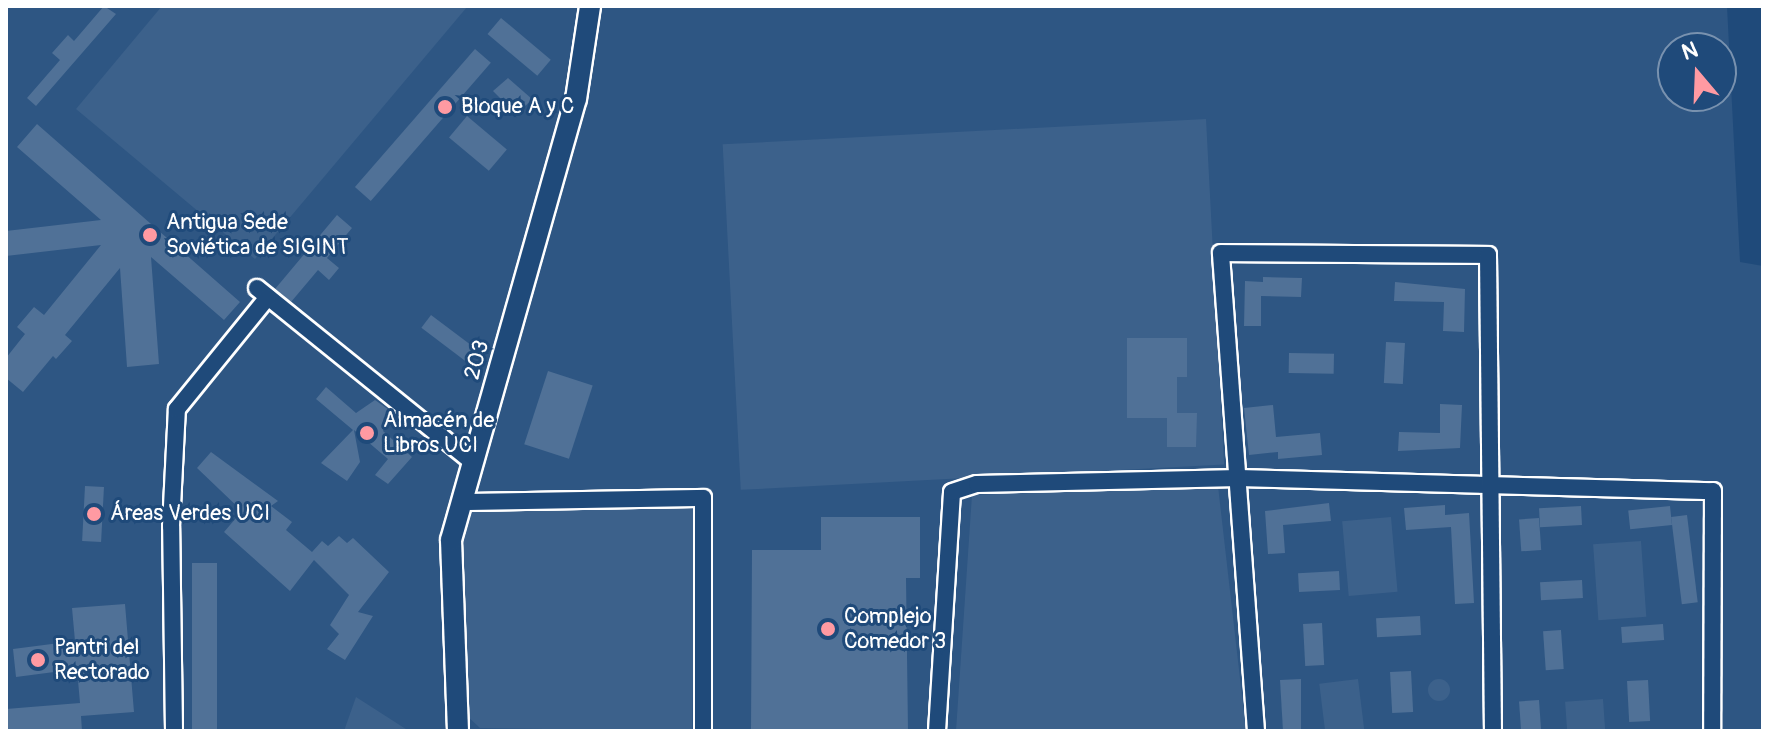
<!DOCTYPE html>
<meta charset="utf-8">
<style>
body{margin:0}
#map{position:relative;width:1769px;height:737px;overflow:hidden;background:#1f4a7a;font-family:Pangolin,sans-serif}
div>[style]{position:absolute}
.built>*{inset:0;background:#2e5683}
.green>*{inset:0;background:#3c618b;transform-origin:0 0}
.round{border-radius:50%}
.building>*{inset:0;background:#507197;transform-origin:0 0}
.roads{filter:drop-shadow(2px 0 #fff) drop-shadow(-2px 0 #fff) drop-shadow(0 2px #fff) drop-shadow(0 -2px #fff)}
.minor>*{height:16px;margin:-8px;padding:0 8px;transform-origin:8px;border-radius:8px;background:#1f4a7a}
.tertiary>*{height:20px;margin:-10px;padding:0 10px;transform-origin:10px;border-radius:10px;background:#1f4a7a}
.dots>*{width:22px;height:22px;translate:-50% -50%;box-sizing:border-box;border:4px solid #1f4a7a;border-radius:50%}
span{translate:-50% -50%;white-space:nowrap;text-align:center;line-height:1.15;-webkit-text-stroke:6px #1f4a7a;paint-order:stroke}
.poi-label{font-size:22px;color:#fff}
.left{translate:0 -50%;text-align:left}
.street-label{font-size:22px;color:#fff}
.frame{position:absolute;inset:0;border:8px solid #fff;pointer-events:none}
.north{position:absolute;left:1657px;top:32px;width:80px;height:80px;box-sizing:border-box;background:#1f4a7a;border:2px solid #7992af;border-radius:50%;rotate:341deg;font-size:22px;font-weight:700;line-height:32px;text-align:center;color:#fff}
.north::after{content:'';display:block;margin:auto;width:28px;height:36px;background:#ff9aa2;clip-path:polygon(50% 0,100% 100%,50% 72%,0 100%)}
</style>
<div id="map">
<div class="built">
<i style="clip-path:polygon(evenodd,6px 6px,1727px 6px,1740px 262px,1763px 266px,1763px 731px,6px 731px,6px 6px,1673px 48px,1721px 48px,1721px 96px,1673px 96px,1673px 48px)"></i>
</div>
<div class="green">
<i style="clip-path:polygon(162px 6px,466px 6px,467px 7px,255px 259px,76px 109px)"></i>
<i style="left:1206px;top:119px;width:346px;height:484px;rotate:87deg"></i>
<i style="clip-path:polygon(1218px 486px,1246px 731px,956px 731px,972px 495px)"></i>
<i style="clip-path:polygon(696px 506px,692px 731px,480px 728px,466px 715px,459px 548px,470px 508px)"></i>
<i style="left:1391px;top:517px;width:75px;height:49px;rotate:85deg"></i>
<i style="left:1641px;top:541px;width:76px;height:48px;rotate:86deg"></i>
<i class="round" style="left:1428px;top:679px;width:22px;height:22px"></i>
<i style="left:1358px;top:679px;width:52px;height:39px;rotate:83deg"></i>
<i style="clip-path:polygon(356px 697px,409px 731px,410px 731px,344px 731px)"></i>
<i style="left:1603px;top:699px;width:32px;height:38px;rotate:86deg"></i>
</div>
<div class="building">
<i style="clip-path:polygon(104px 6px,116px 14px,36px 106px,27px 98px,60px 60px,52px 53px,68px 35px,74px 41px)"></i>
<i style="left:501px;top:18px;width:65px;height:21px;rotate:40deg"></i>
<i style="left:475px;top:49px;width:21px;height:183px;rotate:41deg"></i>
<i style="clip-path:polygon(508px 78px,532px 99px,517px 115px,493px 91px)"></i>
<i style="left:467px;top:116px;width:52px;height:28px;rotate:40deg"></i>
<i style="clip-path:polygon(37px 124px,240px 302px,224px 320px,151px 257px,159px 364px,127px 367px,120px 268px,65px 335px,72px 341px,56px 359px,53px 356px,23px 392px,6px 378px,6px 358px,25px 334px,17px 327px,34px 307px,44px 315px,101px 245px,6px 256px,6px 231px,101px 220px,17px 147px)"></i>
<i style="clip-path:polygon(337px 215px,352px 228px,327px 258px,339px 268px,329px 280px,318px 270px,291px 302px,275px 289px)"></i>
<i style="clip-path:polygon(1263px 277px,1302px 278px,1301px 297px,1261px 296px,1261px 326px,1244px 326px,1245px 281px,1263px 282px)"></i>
<i style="clip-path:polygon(1395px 282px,1465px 289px,1464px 332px,1443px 331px,1444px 302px,1394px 301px)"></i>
<i style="left:431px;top:315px;width:55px;height:16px;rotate:37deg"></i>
<i style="clip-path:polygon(1127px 338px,1187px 338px,1187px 377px,1177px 377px,1177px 413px,1197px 413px,1196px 447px,1167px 447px,1167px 418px,1127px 418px)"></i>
<i style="left:1386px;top:342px;width:19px;height:41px;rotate:3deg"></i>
<i style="left:1289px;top:353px;width:45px;height:20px;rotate:1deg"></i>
<i style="left:548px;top:371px;width:47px;height:77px;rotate:18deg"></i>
<i style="clip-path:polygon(326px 387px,356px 413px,375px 400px,392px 412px,383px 431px,412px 457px,388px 484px,375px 475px,388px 459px,354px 430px,360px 462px,347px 481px,321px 463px,353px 430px,316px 399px)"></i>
<i style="clip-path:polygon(1440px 404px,1462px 405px,1460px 448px,1398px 451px,1399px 432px,1440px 433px)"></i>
<i style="clip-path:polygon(1273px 405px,1276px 437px,1320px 433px,1322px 455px,1278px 459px,1278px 452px,1249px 455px,1244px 408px)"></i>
<i style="clip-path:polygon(211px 452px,278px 501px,271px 506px,292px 522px,286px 530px,312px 552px,322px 541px,328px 546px,339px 536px,347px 543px,353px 538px,389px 572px,358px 612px,373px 616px,345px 660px,327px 649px,339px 634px,330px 625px,349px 595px,314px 560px,290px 591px,224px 532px,242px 511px,197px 468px)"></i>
<i style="left:85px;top:486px;width:19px;height:55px;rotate:3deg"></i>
<i style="clip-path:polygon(1329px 503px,1331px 521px,1283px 525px,1285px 553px,1268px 554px,1265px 511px)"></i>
<i style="clip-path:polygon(1445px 505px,1445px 515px,1469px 513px,1474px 603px,1455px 604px,1451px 527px,1406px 530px,1404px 508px)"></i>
<i style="left:1581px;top:506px;width:19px;height:42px;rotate:87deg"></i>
<i style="left:1670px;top:506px;width:19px;height:42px;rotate:84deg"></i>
<i style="left:1687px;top:515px;width:88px;height:16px;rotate:83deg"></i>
<i style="clip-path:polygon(821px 517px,920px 517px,920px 578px,906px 578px,908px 731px,751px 731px,752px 550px,821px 550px)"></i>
<i style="left:1539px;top:518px;width:32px;height:20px;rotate:86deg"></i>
<i style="left:192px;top:563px;width:25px;height:168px"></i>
<i style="left:1339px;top:571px;width:19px;height:41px;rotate:87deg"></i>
<i style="left:1582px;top:580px;width:18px;height:42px;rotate:87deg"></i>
<i style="clip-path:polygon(125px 604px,134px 712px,81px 716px,82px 731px,6px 731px,6px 709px,80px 703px,77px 669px,16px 677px,13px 649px,75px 641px,72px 608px)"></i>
<i style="left:1420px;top:616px;width:19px;height:44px;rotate:87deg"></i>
<i style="left:1322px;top:623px;width:42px;height:19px;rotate:87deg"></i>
<i style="left:1663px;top:624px;width:16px;height:42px;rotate:86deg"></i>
<i style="left:1561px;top:630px;width:39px;height:18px;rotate:86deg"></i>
<i style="left:1411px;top:671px;width:41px;height:21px;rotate:87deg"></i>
<i style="clip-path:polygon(1301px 679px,1301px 731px,1283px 731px,1280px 680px)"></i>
<i style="left:1648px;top:680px;width:41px;height:21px;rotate:87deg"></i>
<i style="left:1539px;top:700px;width:31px;height:20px;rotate:86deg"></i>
</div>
<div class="roads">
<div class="minor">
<i style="left:257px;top:288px;width:277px;rotate:38.9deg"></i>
<i style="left:462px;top:502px;width:241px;rotate:-1deg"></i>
<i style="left:703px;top:498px;width:233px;rotate:90deg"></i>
<i style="left:174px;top:731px;width:205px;rotate:-90.8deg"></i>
<i style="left:171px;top:526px;width:117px;rotate:-87.1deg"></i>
<i style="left:177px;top:409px;width:144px;rotate:-50.9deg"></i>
<i style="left:937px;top:731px;width:239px;rotate:-86.4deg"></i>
<i style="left:952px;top:492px;width:26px;rotate:-18deg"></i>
<i style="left:977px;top:484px;width:262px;rotate:-1.3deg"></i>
<i style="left:1239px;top:478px;width:474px;rotate:1.6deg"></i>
<i style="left:1713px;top:491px;width:240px;rotate:90.2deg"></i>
<i style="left:1256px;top:731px;width:479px;rotate:-94.2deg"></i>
<i style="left:1221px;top:253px;width:267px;rotate:0.4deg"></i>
<i style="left:1488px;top:255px;width:476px;rotate:89.4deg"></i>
</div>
<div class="tertiary">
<i style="left:458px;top:731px;width:191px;rotate:-92.1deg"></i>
<i style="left:451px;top:540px;width:458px;rotate:-74.2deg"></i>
<i style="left:576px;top:99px;width:94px;rotate:-81.4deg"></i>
</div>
</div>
<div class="dots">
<i style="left:445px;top:107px;background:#ff9aa2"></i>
<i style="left:150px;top:235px;background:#ff9aa2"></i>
<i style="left:367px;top:433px;background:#ff9aa2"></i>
<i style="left:94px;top:514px;background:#ff9aa2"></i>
<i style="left:828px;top:629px;background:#ff9aa2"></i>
<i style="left:38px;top:660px;background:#ff9aa2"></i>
</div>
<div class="poi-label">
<span class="left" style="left:461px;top:107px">Bloque A y C</span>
<span class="left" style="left:166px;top:235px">Antigua Sede<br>Soviética de SIGINT</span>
<span class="left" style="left:383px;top:433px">Almacén de<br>Libros UCI</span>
<span class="left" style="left:110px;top:514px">Áreas Verdes UCI</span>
<span class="left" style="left:844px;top:629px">Complejo<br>Comedor 3</span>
<span class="left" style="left:54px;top:660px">Pantri del<br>Rectorado</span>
</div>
<div class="street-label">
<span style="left:477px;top:360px;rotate:-74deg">203</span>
</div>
<div class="frame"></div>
<div class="north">N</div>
</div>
